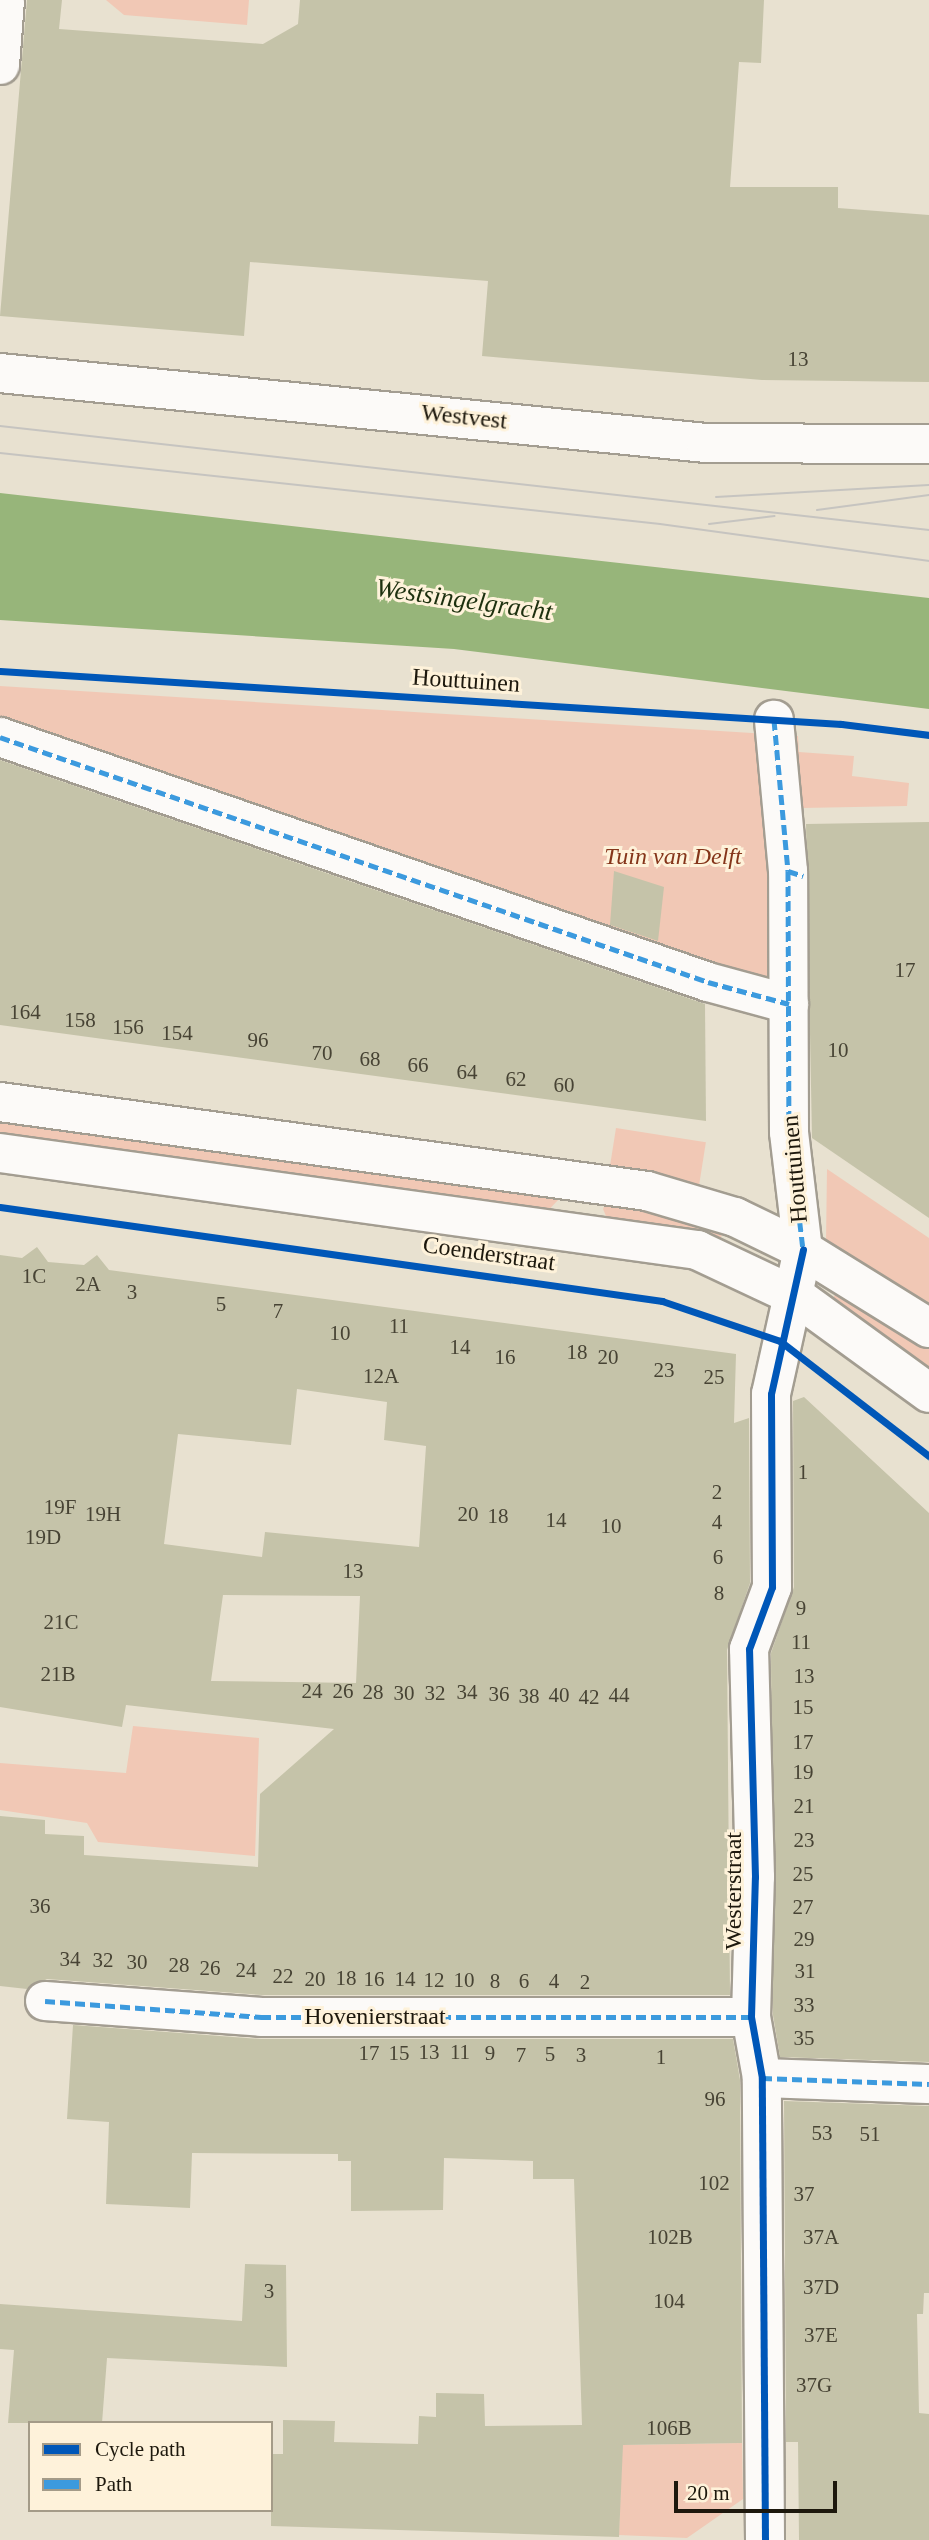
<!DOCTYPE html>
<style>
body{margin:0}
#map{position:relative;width:929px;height:2540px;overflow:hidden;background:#e8e1d0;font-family:"Times New Roman",serif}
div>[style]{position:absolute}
.green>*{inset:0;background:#f1c8b5;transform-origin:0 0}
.water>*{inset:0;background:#97b57a}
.building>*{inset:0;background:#c5c3a9}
.roads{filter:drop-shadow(2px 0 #a39d91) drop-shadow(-2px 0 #a39d91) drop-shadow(0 2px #a39d91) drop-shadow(0 -2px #a39d91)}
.street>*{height:38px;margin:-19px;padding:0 19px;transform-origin:19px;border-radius:19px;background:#fcfaf8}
.secondary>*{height:38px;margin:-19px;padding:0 19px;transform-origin:19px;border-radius:19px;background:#fcfaf8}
.tram>*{height:2px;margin:-1px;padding:0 1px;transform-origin:1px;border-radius:1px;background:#c6c4c0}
.quiet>*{height:5px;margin-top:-2.5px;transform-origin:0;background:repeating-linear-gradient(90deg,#3c9ade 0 10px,transparent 0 15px)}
.cycleway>*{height:7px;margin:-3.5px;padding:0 3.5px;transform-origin:3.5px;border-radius:3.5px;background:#0057b8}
span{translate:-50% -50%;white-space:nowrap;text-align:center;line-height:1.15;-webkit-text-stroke:6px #fef2da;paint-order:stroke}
.number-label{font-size:21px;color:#474334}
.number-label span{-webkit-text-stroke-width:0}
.street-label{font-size:24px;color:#1d180d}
.park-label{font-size:24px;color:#85351a;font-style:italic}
.water-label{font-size:26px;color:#1d300f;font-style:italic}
.legend{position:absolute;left:28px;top:2421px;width:245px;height:91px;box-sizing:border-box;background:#fef2da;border:2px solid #a49b88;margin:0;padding:9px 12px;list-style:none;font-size:21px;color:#1d180d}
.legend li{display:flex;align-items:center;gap:14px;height:35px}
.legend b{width:35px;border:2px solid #a49b88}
.scale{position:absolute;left:674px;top:2481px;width:163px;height:32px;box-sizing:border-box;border:4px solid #1d180d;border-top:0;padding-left:9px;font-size:21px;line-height:24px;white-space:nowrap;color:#1d180d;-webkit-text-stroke:5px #fef2da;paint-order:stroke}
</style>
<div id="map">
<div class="green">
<i style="clip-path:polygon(106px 0,249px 0,247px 25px,124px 15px)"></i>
<i style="clip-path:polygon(0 686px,798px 736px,799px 752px,854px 756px,852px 776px,909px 783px,907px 806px,802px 808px,803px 1024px,698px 1000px,0 756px)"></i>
<i style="clip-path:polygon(0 1116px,559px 1195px,559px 1199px,541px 1218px,0 1143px)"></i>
<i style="left:616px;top:1128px;width:91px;height:45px;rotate:9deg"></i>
<i style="clip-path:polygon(827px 1169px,929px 1238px,929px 1311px,826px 1241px)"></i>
<i style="clip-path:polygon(607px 1200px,722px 1230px,720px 1249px,609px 1223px,603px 1209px)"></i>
<i style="clip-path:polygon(838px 1289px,929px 1344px,929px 1377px,831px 1302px)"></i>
<i style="clip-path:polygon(133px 1726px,259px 1738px,255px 1856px,98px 1842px,87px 1823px,0 1810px,0 1763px,126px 1773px)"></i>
<i style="clip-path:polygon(742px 2443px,743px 2499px,687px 2538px,619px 2535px,622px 2445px)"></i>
</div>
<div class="water">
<i style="clip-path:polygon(0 493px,929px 598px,929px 709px,454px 649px,0 620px)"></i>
</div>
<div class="building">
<i style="clip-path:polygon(27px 0,62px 0,59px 29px,263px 44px,298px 24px,300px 0,764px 0,761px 63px,739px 62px,730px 187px,838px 187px,838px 208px,929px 215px,929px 382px,762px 380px,482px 356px,488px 281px,250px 262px,244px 336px,0 316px)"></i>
<i style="clip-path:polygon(0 760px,705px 1004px,706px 1121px,0 1025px)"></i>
<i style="clip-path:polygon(929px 822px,929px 1218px,812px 1138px,806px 824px)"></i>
<i style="clip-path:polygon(614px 871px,664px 887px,658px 941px,610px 925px)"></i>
<i style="clip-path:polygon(evenodd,37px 1247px,48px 1262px,84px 1265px,97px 1255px,109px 1270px,736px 1354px,734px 1423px,749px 1418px,750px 1583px,727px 1650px,730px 1995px,262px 1995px,47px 1979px,27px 1989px,0 1986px,0 1816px,45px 1820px,45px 1834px,84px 1836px,84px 1855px,258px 1867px,260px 1794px,334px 1729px,126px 1705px,122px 1727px,0 1707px,0 1255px,22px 1258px,37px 1247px,297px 1389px,387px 1402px,384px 1440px,426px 1446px,419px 1547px,265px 1532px,262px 1557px,164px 1544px,178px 1434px,291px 1445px,297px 1389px,37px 1247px,223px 1595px,360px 1596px,356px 1683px,211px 1681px,223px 1595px)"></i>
<i style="clip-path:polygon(804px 1397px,929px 1513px,929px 2062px,780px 2057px,773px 2015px,771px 1653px,794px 1587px,793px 1401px)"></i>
<i style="clip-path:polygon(73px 2025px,261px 2039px,733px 2039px,740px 2080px,742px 2443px,623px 2445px,619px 2537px,271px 2526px,271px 2454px,283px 2454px,283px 2420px,335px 2421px,334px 2442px,418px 2444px,419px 2416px,436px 2417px,436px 2393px,484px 2394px,485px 2426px,582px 2425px,574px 2179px,533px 2179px,533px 2161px,444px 2158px,443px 2210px,351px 2211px,351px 2161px,338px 2161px,338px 2154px,192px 2153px,190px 2208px,106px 2204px,109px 2122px,67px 2119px)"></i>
<i style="clip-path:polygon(784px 2101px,929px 2106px,929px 2293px,924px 2293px,923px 2314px,917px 2314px,919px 2413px,929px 2414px,929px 2540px,799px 2540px,798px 2442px,786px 2442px)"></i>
<i style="clip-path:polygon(245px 2264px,286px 2265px,287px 2367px,107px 2358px,102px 2423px,8px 2423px,14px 2350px,0 2349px,0 2304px,242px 2321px)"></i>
</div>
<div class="roads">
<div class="street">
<i style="left:0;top:65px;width:65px;rotate:-85.6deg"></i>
<i style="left:0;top:373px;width:709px;rotate:5.66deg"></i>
<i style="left:706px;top:443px;width:223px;rotate:0.3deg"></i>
<i style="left:0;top:737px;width:749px;rotate:19.09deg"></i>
<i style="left:708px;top:982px;width:84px;rotate:15.2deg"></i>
<i style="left:45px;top:2001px;width:217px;rotate:4.2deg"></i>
<i style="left:261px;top:2017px;width:490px"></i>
<i style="left:762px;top:2078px;width:167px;rotate:2.1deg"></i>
<i style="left:765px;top:2540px;width:462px;rotate:-90.4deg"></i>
<i style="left:762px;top:2078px;width:62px;rotate:-100.2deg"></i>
<i style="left:751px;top:2017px;width:140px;rotate:-88.4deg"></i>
<i style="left:755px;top:1877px;width:228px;rotate:-91.5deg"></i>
<i style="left:749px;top:1649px;width:66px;rotate:-69.6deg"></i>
<i style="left:772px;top:1587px;width:193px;rotate:-90.3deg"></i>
<i style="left:771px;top:1394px;width:148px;rotate:-77.5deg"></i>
<i style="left:803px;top:1250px;width:119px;rotate:-96.8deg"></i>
<i style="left:789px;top:1132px;width:261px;rotate:-90.2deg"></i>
<i style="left:788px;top:871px;width:152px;rotate:-95.3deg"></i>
</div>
<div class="secondary">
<i style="left:0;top:1102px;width:653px;rotate:7.83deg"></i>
<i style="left:647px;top:1191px;width:92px;rotate:16.5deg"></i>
<i style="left:735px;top:1217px;width:76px;rotate:25.9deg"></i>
<i style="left:803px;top:1250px;width:148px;rotate:31.8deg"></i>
<i style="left:0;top:1153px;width:704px;rotate:7.92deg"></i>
<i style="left:697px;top:1250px;width:110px;rotate:25.2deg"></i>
<i style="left:797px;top:1297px;width:163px;rotate:36deg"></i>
</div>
</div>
<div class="tram">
<i style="left:0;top:426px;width:935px;rotate:6.39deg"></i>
<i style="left:0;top:453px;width:664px;rotate:6.14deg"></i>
<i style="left:660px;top:524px;width:272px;rotate:7.8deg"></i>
<i style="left:716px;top:497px;width:213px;rotate:-3.2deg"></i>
<i style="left:817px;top:510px;width:113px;rotate:-7.6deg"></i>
<i style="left:709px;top:524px;width:66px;rotate:-6.9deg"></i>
</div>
<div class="quiet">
<i style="left:774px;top:720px;width:152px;rotate:84.7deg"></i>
<i style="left:788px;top:871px;width:261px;rotate:89.8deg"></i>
<i style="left:789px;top:1132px;width:119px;rotate:83.2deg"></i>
<i style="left:0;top:737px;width:749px;rotate:19.09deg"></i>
<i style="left:708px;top:982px;width:84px;rotate:15.2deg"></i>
<i style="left:788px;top:871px;width:16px;rotate:18deg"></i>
<i style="left:45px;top:2001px;width:217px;rotate:4.2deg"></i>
<i style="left:261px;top:2017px;width:490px"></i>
<i style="left:762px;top:2078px;width:167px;rotate:2.1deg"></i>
</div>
<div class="cycleway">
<i style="left:0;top:671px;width:843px;rotate:3.61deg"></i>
<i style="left:841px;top:724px;width:89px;rotate:7.1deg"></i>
<i style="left:0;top:1207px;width:669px;rotate:8.08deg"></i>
<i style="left:662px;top:1301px;width:125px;rotate:18.7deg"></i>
<i style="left:780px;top:1341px;width:188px;rotate:37.7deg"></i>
<i style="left:765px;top:2540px;width:462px;rotate:-90.4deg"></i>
<i style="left:762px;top:2078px;width:62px;rotate:-100.2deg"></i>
<i style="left:751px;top:2017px;width:140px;rotate:-88.4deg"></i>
<i style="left:755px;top:1877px;width:228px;rotate:-91.5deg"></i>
<i style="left:749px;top:1649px;width:66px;rotate:-69.6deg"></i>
<i style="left:772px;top:1587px;width:193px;rotate:-90.3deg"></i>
<i style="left:771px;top:1394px;width:148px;rotate:-77.5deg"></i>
</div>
<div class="number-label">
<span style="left:798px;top:359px">13</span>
<span style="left:905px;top:970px">17</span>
<span style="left:25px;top:1012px">164</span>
<span style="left:80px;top:1020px">158</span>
<span style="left:128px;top:1027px">156</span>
<span style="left:177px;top:1033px">154</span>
<span style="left:258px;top:1040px">96</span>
<span style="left:838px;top:1050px">10</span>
<span style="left:322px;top:1053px">70</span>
<span style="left:370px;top:1059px">68</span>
<span style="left:418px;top:1065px">66</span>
<span style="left:467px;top:1072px">64</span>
<span style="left:516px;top:1079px">62</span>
<span style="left:564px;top:1085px">60</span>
<span style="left:34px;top:1276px">1C</span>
<span style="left:88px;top:1284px">2A</span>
<span style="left:132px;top:1292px">3</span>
<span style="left:221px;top:1304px">5</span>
<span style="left:278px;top:1311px">7</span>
<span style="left:399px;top:1326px">11</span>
<span style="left:340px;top:1333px">10</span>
<span style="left:460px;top:1347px">14</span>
<span style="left:577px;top:1352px">18</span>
<span style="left:505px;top:1357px">16</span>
<span style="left:608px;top:1357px">20</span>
<span style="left:664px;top:1370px">23</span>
<span style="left:381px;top:1376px">12A</span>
<span style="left:714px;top:1377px">25</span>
<span style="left:803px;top:1472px">1</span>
<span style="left:717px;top:1492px">2</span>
<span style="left:60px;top:1507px">19F</span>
<span style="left:103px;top:1514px">19H</span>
<span style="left:468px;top:1514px">20</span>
<span style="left:498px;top:1516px">18</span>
<span style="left:556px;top:1520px">14</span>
<span style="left:717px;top:1522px">4</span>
<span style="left:611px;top:1526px">10</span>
<span style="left:43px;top:1537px">19D</span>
<span style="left:718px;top:1557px">6</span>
<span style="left:353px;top:1571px">13</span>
<span style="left:719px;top:1593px">8</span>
<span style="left:801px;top:1608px">9</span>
<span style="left:61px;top:1622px">21C</span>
<span style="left:801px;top:1642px">11</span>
<span style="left:58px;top:1674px">21B</span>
<span style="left:804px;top:1676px">13</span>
<span style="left:312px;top:1691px">24</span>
<span style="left:343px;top:1691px">26</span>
<span style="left:373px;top:1692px">28</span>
<span style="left:467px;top:1692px">34</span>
<span style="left:404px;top:1693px">30</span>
<span style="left:435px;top:1693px">32</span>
<span style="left:499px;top:1694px">36</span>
<span style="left:559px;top:1695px">40</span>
<span style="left:619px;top:1695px">44</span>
<span style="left:529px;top:1696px">38</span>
<span style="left:589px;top:1697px">42</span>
<span style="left:803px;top:1707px">15</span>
<span style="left:803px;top:1742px">17</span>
<span style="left:803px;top:1772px">19</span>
<span style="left:804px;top:1806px">21</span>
<span style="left:804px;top:1840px">23</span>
<span style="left:803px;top:1874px">25</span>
<span style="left:40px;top:1906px">36</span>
<span style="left:803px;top:1907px">27</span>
<span style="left:804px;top:1939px">29</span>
<span style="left:70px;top:1959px">34</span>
<span style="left:103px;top:1960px">32</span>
<span style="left:137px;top:1962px">30</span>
<span style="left:179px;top:1965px">28</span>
<span style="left:210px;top:1968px">26</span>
<span style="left:246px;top:1970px">24</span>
<span style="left:805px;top:1971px">31</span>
<span style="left:283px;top:1976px">22</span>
<span style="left:346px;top:1978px">18</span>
<span style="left:315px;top:1979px">20</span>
<span style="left:374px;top:1979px">16</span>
<span style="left:405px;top:1979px">14</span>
<span style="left:434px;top:1980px">12</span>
<span style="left:464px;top:1980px">10</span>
<span style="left:495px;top:1981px">8</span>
<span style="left:524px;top:1981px">6</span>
<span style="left:554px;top:1981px">4</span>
<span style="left:585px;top:1982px">2</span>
<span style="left:804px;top:2005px">33</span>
<span style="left:804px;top:2038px">35</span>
<span style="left:429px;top:2052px">13</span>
<span style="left:460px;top:2052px">11</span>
<span style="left:369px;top:2053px">17</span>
<span style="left:399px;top:2053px">15</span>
<span style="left:490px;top:2053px">9</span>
<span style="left:550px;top:2054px">5</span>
<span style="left:521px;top:2055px">7</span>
<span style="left:581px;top:2055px">3</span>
<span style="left:661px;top:2057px">1</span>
<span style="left:715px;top:2099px">96</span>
<span style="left:822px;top:2133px">53</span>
<span style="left:870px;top:2134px">51</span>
<span style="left:714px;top:2183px">102</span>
<span style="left:804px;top:2194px">37</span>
<span style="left:670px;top:2237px">102B</span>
<span style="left:821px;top:2237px">37A</span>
<span style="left:821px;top:2287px">37D</span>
<span style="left:269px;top:2291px">3</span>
<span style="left:669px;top:2301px">104</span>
<span style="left:821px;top:2335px">37E</span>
<span style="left:814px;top:2385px">37G</span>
<span style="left:669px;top:2428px">106B</span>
</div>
<div class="street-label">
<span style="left:464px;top:417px;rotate:6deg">Westvest</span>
<span style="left:466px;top:681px;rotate:4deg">Houttuinen</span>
<span style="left:795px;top:1169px;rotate:-95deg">Houttuinen</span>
<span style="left:489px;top:1254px;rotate:8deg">Coenderstraat</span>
<span style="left:734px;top:1891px;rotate:-90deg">Westerstraat</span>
<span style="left:375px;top:2017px">Hovenierstraat</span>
</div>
<div class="park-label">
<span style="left:673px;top:857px">Tuin van Delft</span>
</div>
<div class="water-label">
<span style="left:464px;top:600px;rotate:8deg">Westsingelgracht</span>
</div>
<ul class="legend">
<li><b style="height:9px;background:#0057b8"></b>Cycle path</li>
<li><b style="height:9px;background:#3c9ade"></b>Path</li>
</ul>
<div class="scale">20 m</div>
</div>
